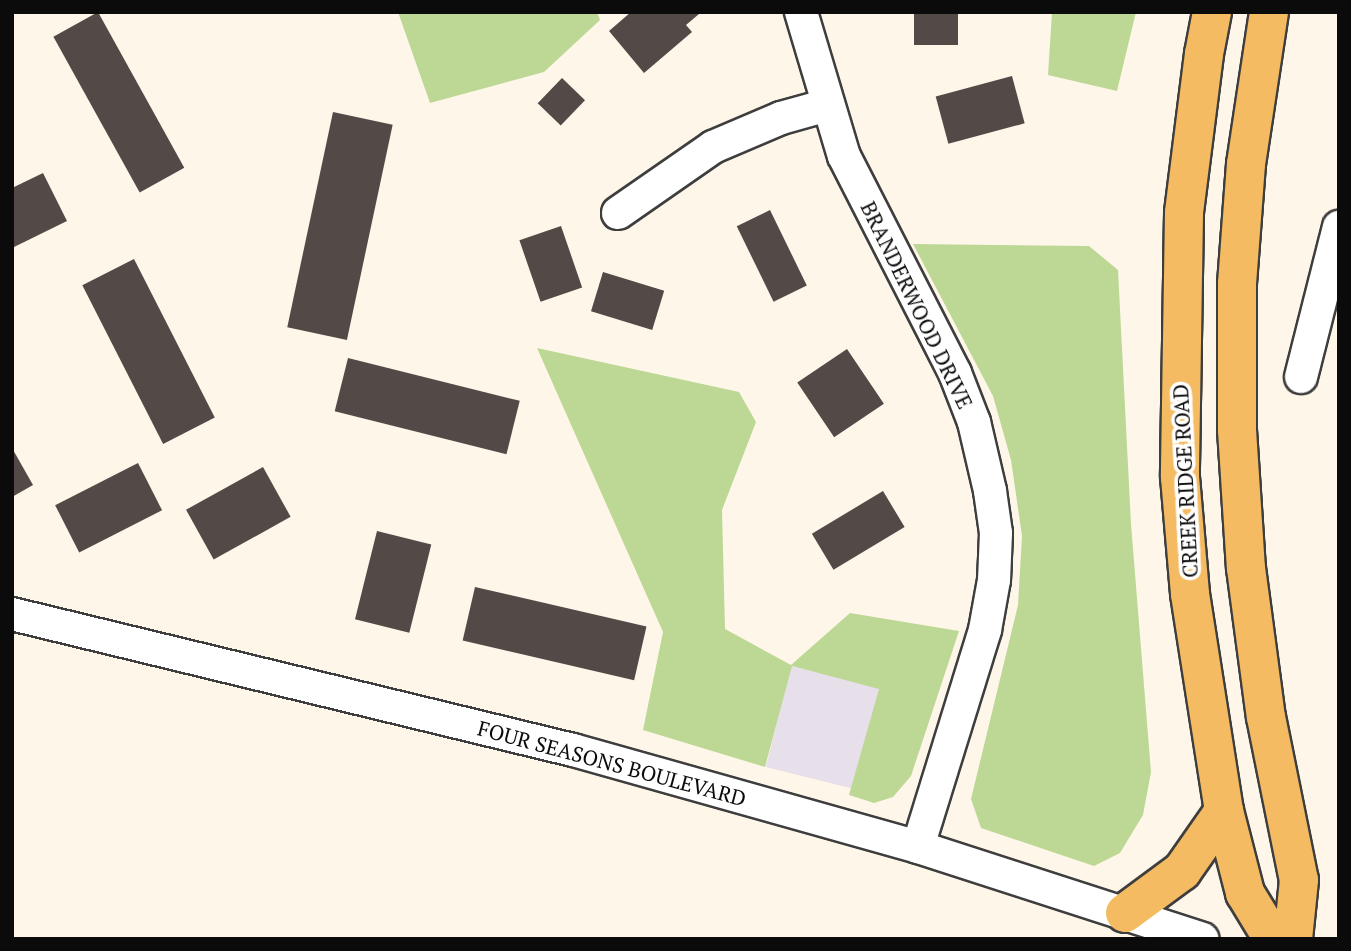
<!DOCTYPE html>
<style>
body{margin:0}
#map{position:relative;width:1351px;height:951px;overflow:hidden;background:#fef7e9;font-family:"PT Serif",serif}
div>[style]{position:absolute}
.industrial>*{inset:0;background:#e7dfea;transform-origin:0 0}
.forest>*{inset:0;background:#bdd795}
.building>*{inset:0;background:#534a48;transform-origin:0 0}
.roads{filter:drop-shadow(2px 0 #3e3e3e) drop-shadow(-2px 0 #3e3e3e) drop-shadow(0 2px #3e3e3e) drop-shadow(0 -2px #3e3e3e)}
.minor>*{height:32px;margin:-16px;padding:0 16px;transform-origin:16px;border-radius:16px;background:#fff}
.major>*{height:38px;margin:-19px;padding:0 19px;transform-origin:19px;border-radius:19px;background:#f4bb63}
span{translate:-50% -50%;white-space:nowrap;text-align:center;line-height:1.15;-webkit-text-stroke:7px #fff;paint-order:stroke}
.street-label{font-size:21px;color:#0b0b0b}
.frame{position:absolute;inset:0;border:14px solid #0b0b0b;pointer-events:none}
</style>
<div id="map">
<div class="industrial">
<i style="left:791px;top:666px;width:92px;height:104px;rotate:14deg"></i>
</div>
<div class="forest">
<i style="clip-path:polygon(398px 12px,597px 12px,600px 20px,544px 72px,430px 103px)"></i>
<i style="clip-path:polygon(1052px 12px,1136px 12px,1117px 91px,1048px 75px)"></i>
<i style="clip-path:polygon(913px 244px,1089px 246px,1118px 270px,1131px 524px,1151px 772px,1143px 815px,1120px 853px,1094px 866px,981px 828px,971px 799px,1018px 605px,1022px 536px,1011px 460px,993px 396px)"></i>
<i style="clip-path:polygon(537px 348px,739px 392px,756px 422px,722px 510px,725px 629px,791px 665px,850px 613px,959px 631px,911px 776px,893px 797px,874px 803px,849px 795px,879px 689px,792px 666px,765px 767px,643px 730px,663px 632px)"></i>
</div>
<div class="building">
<i style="left:98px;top:12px;width:178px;height:51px;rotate:61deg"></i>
<i style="clip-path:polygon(631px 12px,698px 12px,699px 14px,686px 25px,692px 32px,644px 73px,609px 31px)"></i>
<i style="left:914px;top:12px;width:44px;height:33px"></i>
<i style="left:1012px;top:76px;width:49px;height:79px;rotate:75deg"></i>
<i style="left:562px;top:78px;width:32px;height:35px;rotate:44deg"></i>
<i style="left:333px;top:112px;width:61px;height:220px;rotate:12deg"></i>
<i style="clip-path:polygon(43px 173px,67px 221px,12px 248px,12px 188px)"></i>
<i style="left:770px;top:210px;width:84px;height:37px;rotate:64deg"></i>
<i style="left:561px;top:226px;width:65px;height:44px;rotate:71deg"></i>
<i style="left:134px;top:259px;width:178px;height:58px;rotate:63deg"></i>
<i style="left:603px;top:272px;width:64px;height:41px;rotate:17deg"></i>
<i style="left:847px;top:349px;width:66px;height:60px;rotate:56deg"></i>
<i style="left:348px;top:358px;width:177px;height:55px;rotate:14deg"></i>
<i style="clip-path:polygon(12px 448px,33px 485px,12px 497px)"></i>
<i style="left:138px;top:463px;width:53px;height:93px;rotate:63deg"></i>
<i style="left:263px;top:467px;width:57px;height:88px;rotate:61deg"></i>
<i style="left:883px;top:491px;width:42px;height:83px;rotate:59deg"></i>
<i style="left:377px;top:531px;width:56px;height:91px;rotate:14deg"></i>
<i style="left:475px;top:587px;width:176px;height:55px;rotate:13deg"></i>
</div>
<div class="roads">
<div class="minor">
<i style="left:801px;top:12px;width:150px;rotate:73.4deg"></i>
<i style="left:844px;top:156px;width:244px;rotate:62.9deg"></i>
<i style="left:955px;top:373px;width:53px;rotate:68.8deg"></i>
<i style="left:974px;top:422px;width:71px;rotate:76.9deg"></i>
<i style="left:990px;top:491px;width:42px;rotate:81.9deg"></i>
<i style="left:996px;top:533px;width:47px;rotate:92.4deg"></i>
<i style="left:994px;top:580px;width:51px;rotate:100.2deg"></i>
<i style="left:985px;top:630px;width:227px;rotate:107.2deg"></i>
<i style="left:618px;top:213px;width:116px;rotate:-34.8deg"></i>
<i style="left:713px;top:147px;width:74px;rotate:-23.1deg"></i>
<i style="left:781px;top:118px;width:49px;rotate:-15.5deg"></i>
<i style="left:1301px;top:377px;width:155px;rotate:-75.8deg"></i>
<i style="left:12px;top:614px;width:577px;rotate:13.63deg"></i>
<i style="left:573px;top:750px;width:358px;rotate:15.7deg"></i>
<i style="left:918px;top:847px;width:299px;rotate:17.9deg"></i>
</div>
<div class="major">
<i style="left:1212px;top:12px;width:43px;rotate:100.8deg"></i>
<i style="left:1204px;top:54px;width:160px;rotate:97.2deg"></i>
<i style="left:1184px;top:213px;width:264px;rotate:90.9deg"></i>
<i style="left:1180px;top:477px;width:117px;rotate:85.1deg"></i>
<i style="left:1190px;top:594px;width:220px;rotate:81.1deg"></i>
<i style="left:1224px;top:811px;width:85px;rotate:75.6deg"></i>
<i style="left:1245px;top:893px;width:54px;rotate:58.7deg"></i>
<i style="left:1269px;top:12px;width:154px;rotate:98.6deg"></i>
<i style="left:1246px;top:164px;width:120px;rotate:94.3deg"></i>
<i style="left:1237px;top:284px;width:146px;rotate:90deg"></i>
<i style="left:1237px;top:430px;width:138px;rotate:86.3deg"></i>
<i style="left:1246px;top:568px;width:150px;rotate:82.4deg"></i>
<i style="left:1266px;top:717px;width:166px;rotate:78.6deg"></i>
<i style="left:1299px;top:880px;width:59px;rotate:95.8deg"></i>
<i style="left:1125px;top:913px;width:71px;rotate:-36.4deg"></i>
<i style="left:1182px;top:871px;width:73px;rotate:-55deg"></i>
</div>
</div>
<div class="street-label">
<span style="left:917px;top:305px;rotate:64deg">BRANDERWOOD DRIVE</span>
<span style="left:1185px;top:481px;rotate:-93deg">CREEK RIDGE ROAD</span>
<span style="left:612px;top:763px;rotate:15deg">FOUR SEASONS BOULEVARD</span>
</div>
<div class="frame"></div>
</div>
